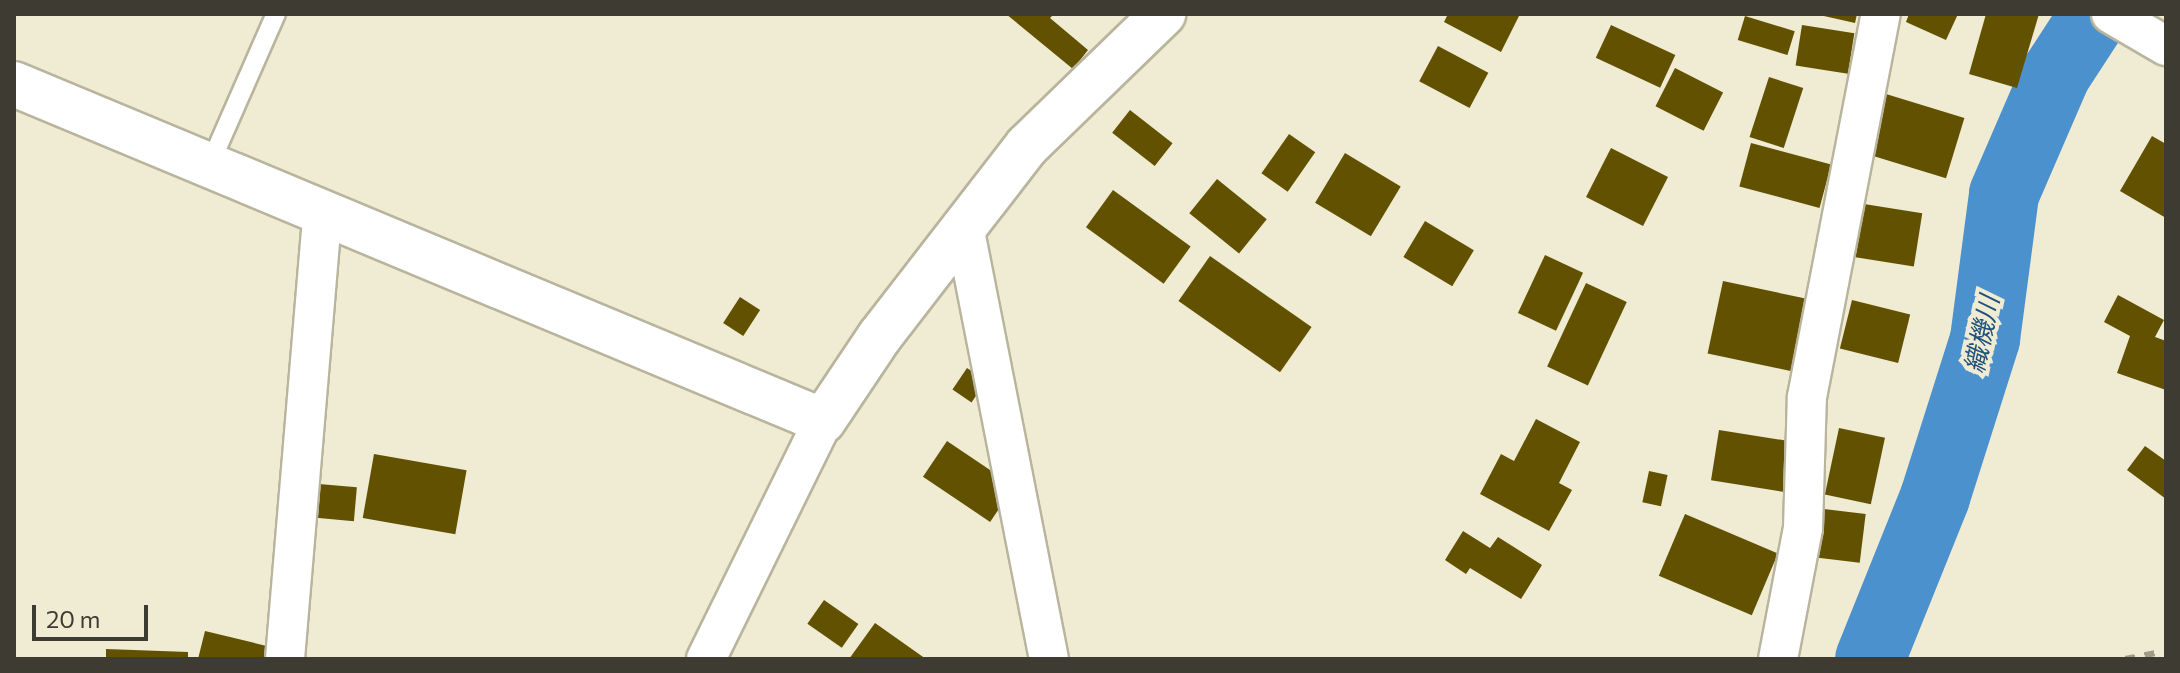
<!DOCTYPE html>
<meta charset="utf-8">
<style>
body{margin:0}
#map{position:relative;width:2180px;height:673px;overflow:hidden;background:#f0ebd3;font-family:Commissioner,"Noto Sans JP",sans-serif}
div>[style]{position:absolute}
.river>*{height:70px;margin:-35px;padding:0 35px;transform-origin:35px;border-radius:35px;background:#4b91cd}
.building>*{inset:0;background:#625200;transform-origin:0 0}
.roads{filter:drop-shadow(2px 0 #b9b49d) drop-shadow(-2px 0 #b9b49d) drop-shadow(0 2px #b9b49d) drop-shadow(0 -2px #b9b49d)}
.lane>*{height:18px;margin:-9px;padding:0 9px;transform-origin:9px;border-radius:9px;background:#fff}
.street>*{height:38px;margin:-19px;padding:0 19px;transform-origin:19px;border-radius:19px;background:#fff}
.secondary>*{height:44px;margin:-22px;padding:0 22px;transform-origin:22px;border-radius:22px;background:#fff}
.rail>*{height:6px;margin-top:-3px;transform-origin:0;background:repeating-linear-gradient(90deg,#9e9b89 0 10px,transparent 0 20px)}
span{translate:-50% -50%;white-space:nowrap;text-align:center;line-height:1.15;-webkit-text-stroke:8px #f0ebd3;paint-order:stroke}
.water-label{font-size:26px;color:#1f527b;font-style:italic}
.frame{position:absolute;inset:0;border:16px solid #3e3c32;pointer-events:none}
.scale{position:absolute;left:32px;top:605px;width:116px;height:36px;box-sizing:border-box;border:4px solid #3e3c32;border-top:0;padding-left:10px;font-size:24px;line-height:28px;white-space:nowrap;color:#3e3c32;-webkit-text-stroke:6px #f0ebd3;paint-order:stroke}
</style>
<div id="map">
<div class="river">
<i style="left:1870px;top:659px;width:175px;rotate:-68.1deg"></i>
<i style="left:1935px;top:497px;width:166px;rotate:-72.4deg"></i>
<i style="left:1985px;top:339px;width:146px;rotate:-82.5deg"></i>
<i style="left:2004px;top:194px;width:131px;rotate:-66.6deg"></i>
<i style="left:2056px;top:74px;width:72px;rotate:-57deg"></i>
</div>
<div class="building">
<i style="clip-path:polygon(1006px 14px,1054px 14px,1050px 18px,1088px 50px,1073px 69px)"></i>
<i style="clip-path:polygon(1448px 14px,1520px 14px,1501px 52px,1444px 22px)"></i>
<i style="clip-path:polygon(1815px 14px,1857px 14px,1855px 23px)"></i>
<i style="clip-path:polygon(1909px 14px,1958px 14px,1946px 40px,1906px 22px)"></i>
<i style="clip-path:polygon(1986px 14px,2039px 14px,2017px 88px,1969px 74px)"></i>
<i style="left:1745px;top:16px;width:52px;height:25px;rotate:17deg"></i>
<i style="left:1611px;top:25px;width:71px;height:36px;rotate:25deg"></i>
<i style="left:1802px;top:25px;width:53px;height:41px;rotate:9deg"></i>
<i style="left:1438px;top:46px;width:57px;height:40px;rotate:28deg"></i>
<i style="left:1675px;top:68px;width:54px;height:43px;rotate:27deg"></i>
<i style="left:1769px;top:77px;width:36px;height:63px;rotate:18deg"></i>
<i style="left:1886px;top:94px;width:82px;height:63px;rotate:17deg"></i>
<i style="left:1130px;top:110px;width:54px;height:29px;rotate:38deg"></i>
<i style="left:1289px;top:134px;width:32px;height:48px;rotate:35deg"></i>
<i style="clip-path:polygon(2152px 136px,2166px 144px,2166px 218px,2120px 191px)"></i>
<i style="left:1751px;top:143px;width:83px;height:45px;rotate:15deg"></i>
<i style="left:1611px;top:148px;width:64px;height:55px;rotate:27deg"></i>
<i style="left:1345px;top:153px;width:65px;height:58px;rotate:31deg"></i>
<i style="left:1217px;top:179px;width:64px;height:44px;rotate:39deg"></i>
<i style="left:1113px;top:190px;width:96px;height:46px;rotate:36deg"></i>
<i style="left:1864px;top:204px;width:59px;height:54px;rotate:9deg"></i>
<i style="left:1425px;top:221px;width:57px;height:42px;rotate:31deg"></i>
<i style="left:1545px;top:255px;width:42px;height:64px;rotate:25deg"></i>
<i style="left:1210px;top:256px;width:124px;height:55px;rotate:35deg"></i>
<i style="left:1723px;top:281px;width:88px;height:74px;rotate:12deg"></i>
<i style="left:1586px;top:283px;width:45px;height:92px;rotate:25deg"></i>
<i style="clip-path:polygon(2118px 295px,2164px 320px,2155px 337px,2166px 341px,2166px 390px,2117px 373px,2130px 336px,2104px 322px)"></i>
<i style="left:740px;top:297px;width:24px;height:31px;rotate:33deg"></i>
<i style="left:1852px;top:300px;width:60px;height:50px;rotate:14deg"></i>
<i style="left:967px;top:368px;width:23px;height:26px;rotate:34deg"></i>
<i style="clip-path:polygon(1536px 419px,1580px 442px,1559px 483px,1572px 490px,1549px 531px,1480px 494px,1501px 454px,1514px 461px)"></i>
<i style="left:1839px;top:428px;width:47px;height:68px;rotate:12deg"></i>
<i style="left:1719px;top:430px;width:79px;height:51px;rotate:9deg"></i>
<i style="left:947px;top:441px;width:81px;height:43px;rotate:34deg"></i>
<i style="clip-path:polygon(2145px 446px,2166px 461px,2166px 499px,2127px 470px)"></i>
<i style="left:374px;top:454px;width:94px;height:65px;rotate:10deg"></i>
<i style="left:1649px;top:471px;width:19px;height:32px;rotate:12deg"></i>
<i style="left:319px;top:484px;width:38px;height:34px;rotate:5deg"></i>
<i style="left:1824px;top:509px;width:42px;height:49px;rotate:7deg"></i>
<i style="left:1685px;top:514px;width:101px;height:67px;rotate:23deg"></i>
<i style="clip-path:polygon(1463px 531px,1490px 548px,1498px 537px,1542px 565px,1521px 599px,1470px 568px,1466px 574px,1445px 560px)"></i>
<i style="left:824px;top:600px;width:42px;height:29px;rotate:35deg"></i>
<i style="clip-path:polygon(875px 623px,926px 659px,849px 659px)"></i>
<i style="clip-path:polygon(205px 631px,271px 647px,268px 659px,198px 659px)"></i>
<i style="clip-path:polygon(106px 649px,188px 652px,188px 659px,106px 659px)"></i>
</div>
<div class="roads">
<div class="lane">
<i style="left:210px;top:164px;width:164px;rotate:-66.3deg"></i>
</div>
<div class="street">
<i style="left:2111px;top:14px;width:64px;rotate:30.2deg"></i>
<i style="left:964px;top:226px;width:441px;rotate:78.9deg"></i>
<i style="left:285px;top:659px;width:445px;rotate:-85.2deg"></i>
<i style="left:706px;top:659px;width:265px;rotate:-63.8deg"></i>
<i style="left:1778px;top:659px;width:133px;rotate:-79.2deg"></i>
<i style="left:1803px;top:528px;width:131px;rotate:-88.3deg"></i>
<i style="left:1807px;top:397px;width:390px;rotate:-79.1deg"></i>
</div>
<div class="secondary">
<i style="left:14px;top:84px;width:876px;rotate:22.61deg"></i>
<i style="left:823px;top:421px;width:102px;rotate:-56.2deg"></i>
<i style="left:880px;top:336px;width:240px;rotate:-52.3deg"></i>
<i style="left:1027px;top:146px;width:190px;rotate:-44.1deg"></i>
</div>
</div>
<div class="rail">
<i style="left:2125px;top:659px;width:42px;rotate:-11deg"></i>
</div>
<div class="water-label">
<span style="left:1981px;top:334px;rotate:-78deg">織機川</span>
</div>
<div class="frame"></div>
<div class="scale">20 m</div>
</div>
